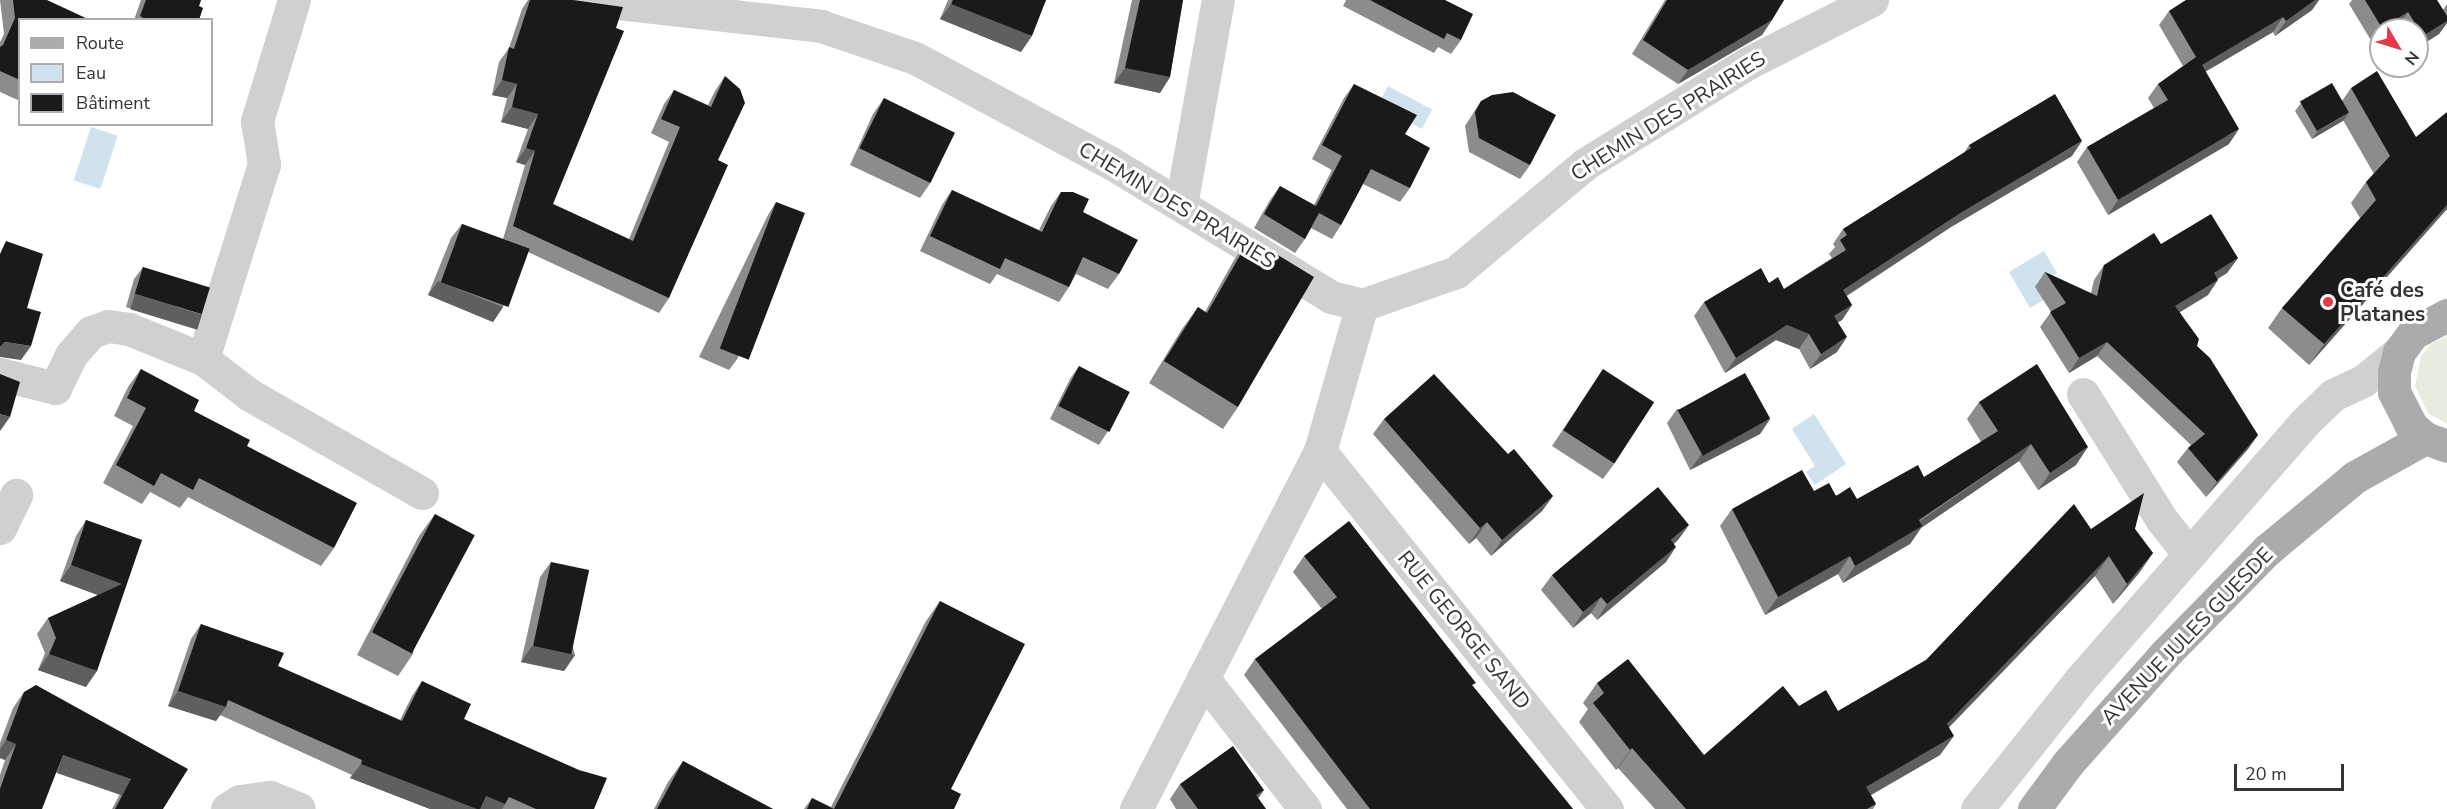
<!DOCTYPE html>
<meta charset="utf-8">
<style>
body{margin:0}
#map{position:relative;width:2447px;height:809px;overflow:hidden;background:#fff;font-family:"Nunito Sans",sans-serif}
div>[style]{position:absolute}
.green>*{inset:0;background:#e6ecdf}
.water>*{inset:0;background:#cfe2ee;transform-origin:0 0}
.minor>*{height:33px;margin:-16.5px;padding:0 16.5px;transform-origin:16.5px;border-radius:16.5px;background:#d0d0d0}
.major>*{height:33px;margin:-16.5px;padding:0 16.5px;transform-origin:16.5px;border-radius:16.5px;background:#ababab}
.wall>*{inset:0;background:#8c8c8c}
.shaded-wall>*{inset:0;background:#5f5f5f;transform-origin:0 0}
.building>*{inset:0;background:#1a1a1a;transform-origin:0 0}
.dots>*{width:16px;height:16px;translate:-50% -50%;box-sizing:border-box;border:3px solid #fff;border-radius:50%}
span{translate:-50% -50%;white-space:nowrap;text-align:center;line-height:1.15;-webkit-text-stroke:6px #fff;paint-order:stroke}
.street-label{font-size:21px;color:#333}
.poi-label{font-size:21px;color:#333;font-weight:700}
.left{translate:0 -50%;text-align:left}
.legend{position:absolute;left:18px;top:18px;width:195px;height:108px;box-sizing:border-box;background:#fff;border:2px solid #adadad;margin:0;padding:8px 10px;list-style:none;font-size:18px;color:#333}
.legend li{display:flex;align-items:center;gap:12px;height:30px}
.legend b{width:30px;border:2px solid #adadad}
.north{position:absolute;left:2369px;top:18px;width:60px;height:60px;box-sizing:border-box;background:#fff;border:2px solid #adadad;border-radius:50%;rotate:128deg;font-size:16px;font-weight:700;line-height:24px;text-align:center;color:#333}
.north::after{content:'';display:block;margin:auto;width:21px;height:27px;background:#e63946;clip-path:polygon(50% 0,100% 100%,50% 72%,0 100%)}
.scale{position:absolute;left:2234px;top:764px;width:110px;height:27px;box-sizing:border-box;border:3px solid #333;border-top:0;padding-left:8px;font-size:18px;line-height:21px;white-space:nowrap;color:#333;-webkit-text-stroke:4px #fff;paint-order:stroke}
</style>
<div id="map">
<div class="green">
<i style="clip-path:polygon(2447px 336px,2447px 424px,2428px 413px,2415px 386px,2421px 356px,2431px 344px)"></i>
</div>
<div class="water">
<i style="left:1388px;top:86px;width:50px;height:22px;rotate:28deg"></i>
<i style="left:91px;top:127px;width:28px;height:56px;rotate:18deg"></i>
<i style="clip-path:polygon(2044px 251px,2057px 273px,2044px 281px,2052px 295px,2030px 308px,2009px 272px)"></i>
<i style="clip-path:polygon(1814px 414px,1846px 464px,1815px 485px,1806px 472px,1815px 466px,1792px 429px)"></i>
</div>
<div class="minor">
<i style="left:294px;top:0;width:127px;rotate:107deg"></i>
<i style="left:257px;top:121px;width:44px;rotate:80.8deg"></i>
<i style="left:264px;top:164px;width:204px;rotate:107.4deg"></i>
<i style="left:203px;top:359px;width:59px;rotate:37.5deg"></i>
<i style="left:250px;top:395px;width:198px;rotate:29.7deg"></i>
<i style="left:591px;top:0;width:231px;rotate:6.4deg"></i>
<i style="left:821px;top:26px;width:99px;rotate:18.8deg"></i>
<i style="left:915px;top:58px;width:222px;rotate:28.2deg"></i>
<i style="left:1111px;top:163px;width:258px;rotate:31.3deg"></i>
<i style="left:1331px;top:297px;width:32px;rotate:14deg"></i>
<i style="left:1362px;top:305px;width:100px;rotate:-19.3deg"></i>
<i style="left:1456px;top:272px;width:168px;rotate:-39.9deg"></i>
<i style="left:1585px;top:164px;width:192px;rotate:-31.8deg"></i>
<i style="left:1748px;top:63px;width:139px;rotate:-26.9deg"></i>
<i style="left:1181px;top:205px;width:208px;rotate:-79.8deg"></i>
<i style="left:0;top:374px;width:57px;rotate:14.3deg"></i>
<i style="left:55px;top:388px;width:37px;rotate:-64deg"></i>
<i style="left:71px;top:355px;width:30px;rotate:-49deg"></i>
<i style="left:91px;top:332px;width:18px;rotate:-19deg"></i>
<i style="left:108px;top:326px;width:21px;rotate:8deg"></i>
<i style="left:129px;top:329px;width:80px;rotate:22.1deg"></i>
<i style="left:2083px;top:394px;width:149px;rotate:57.9deg"></i>
<i style="left:2162px;top:520px;width:43px;rotate:51.5deg"></i>
<i style="left:1320px;top:451px;width:459px;rotate:51.3deg"></i>
<i style="left:0;top:528px;width:37px;rotate:-64deg"></i>
<i style="left:1203px;top:678px;width:166px;rotate:52.1deg"></i>
<i style="left:227px;top:809px;width:15px;rotate:-32deg"></i>
<i style="left:240px;top:801px;width:30px;rotate:-8deg"></i>
<i style="left:270px;top:797px;width:31px;rotate:22deg"></i>
<i style="left:1136px;top:809px;width:403px;rotate:-62.8deg"></i>
<i style="left:1320px;top:451px;width:152px;rotate:-74deg"></i>
<i style="left:1977px;top:809px;width:164px;rotate:-51.4deg"></i>
<i style="left:2079px;top:681px;width:342px;rotate:-48.9deg"></i>
<i style="left:2304px;top:423px;width:40px;rotate:-44deg"></i>
<i style="left:2333px;top:395px;width:33px;rotate:-25deg"></i>
<i style="left:2363px;top:381px;width:46px;rotate:-38.9deg"></i>
</div>
<div class="major">
<i style="left:2447px;top:315px;width:38px;rotate:152deg"></i>
<i style="left:2413px;top:333px;width:24px;rotate:126deg"></i>
<i style="left:2399px;top:352px;width:21px;rotate:104deg"></i>
<i style="left:2394px;top:372px;width:20px;rotate:90deg"></i>
<i style="left:2394px;top:392px;width:38px;rotate:63deg"></i>
<i style="left:2411px;top:426px;width:18px;rotate:41deg"></i>
<i style="left:2425px;top:438px;width:23px;rotate:20deg"></i>
<i style="left:2034px;top:809px;width:57px;rotate:-53.5deg"></i>
<i style="left:2068px;top:763px;width:146px;rotate:-48.3deg"></i>
<i style="left:2165px;top:654px;width:146px;rotate:-45.6deg"></i>
<i style="left:2267px;top:550px;width:114px;rotate:-39.7deg"></i>
<i style="left:2355px;top:477px;width:80px;rotate:-29.1deg"></i>
</div>
<div class="wall">
<i style="clip-path:polygon(0 0,47px 0,20px 20px,20px 101px,0 92px,0 42px,4px 34px)"></i>
<i style="clip-path:polygon(141px 0,201px 0,199px 6px,199px 20px,134px 20px)"></i>
<i style="clip-path:polygon(528px 0,573px 0,553px 204px,629px 239px,669px 142px,651px 133px,664px 104px,674px 90px,708px 105px,715px 91px,725px 76px,718px 160px,669px 298px,659px 313px,528px 252px,503px 307px,493px 322px,428px 295px,451px 238px,462px 224px,503px 239px,525px 165px,516px 162px,528px 129px,501px 122px,507px 98px,492px 95px,499px 62px,509px 48px,522px 9px)"></i>
<i style="clip-path:polygon(948px 0,1046px 0,1021px 52px,940px 19px)"></i>
<i style="clip-path:polygon(1132px 0,1183px 0,1170px 77px,1160px 93px,1114px 83px)"></i>
<i style="clip-path:polygon(1346px 0,1445px 0,1461px 40px,1451px 54px,1438px 47px,1434px 53px,1343px 6px)"></i>
<i style="clip-path:polygon(1665px 0,1784px 0,1762px 35px,1678px 84px,1632px 54px)"></i>
<i style="clip-path:polygon(2186px 0,2319px 0,2312px 10px,2275px 36px,2273px 32px,2205px 72px,2229px 144px,2108px 215px,2077px 162px,2087px 147px,2154px 108px,2148px 98px,2158px 84px,2183px 66px,2159px 25px,2169px 11px)"></i>
<i style="clip-path:polygon(2352px 0,2437px 0,2443px 10px,2447px 4px,2447px 23px,2439px 34px,2417px 48px,2417px 30px,2400px 30px,2398px 26px,2372px 42px,2349px 4px)"></i>
<i style="clip-path:polygon(1354px 84px,1405px 134px,1410px 188px,1400px 202px,1363px 184px,1341px 225px,1332px 239px,1311px 228px,1305px 239px,1295px 253px,1254px 228px,1270px 200px,1280px 186px,1314px 205px,1332px 170px,1312px 159px,1344px 98px)"></i>
<i style="clip-path:polygon(2351px 88px,2416px 137px,2447px 209px,2309px 365px,2268px 328px,2282px 308px,2360px 218px,2351px 203px,2366px 182px,2374px 174px,2343px 120px,2312px 139px,2295px 111px,2301px 103px,2342px 101px)"></i>
<i style="clip-path:polygon(884px 98px,931px 182px,920px 198px,850px 165px,873px 114px)"></i>
<i style="clip-path:polygon(1481px 101px,1530px 165px,1520px 179px,1469px 152px,1465px 126px)"></i>
<i style="clip-path:polygon(1969px 145px,2072px 156px,1951px 227px,1847px 296px,1852px 305px,1842px 320px,1838px 322px,1837px 352px,1810px 369px,1799px 349px,1776px 340px,1725px 373px,1694px 316px,1704px 302px,1769px 283px,1784px 289px,1832px 258px,1829px 254px,1835px 247px,1833px 244px,1843px 229px,1964px 153px)"></i>
<i style="clip-path:polygon(952px 190px,1039px 230px,1051px 206px,1061px 192px,1083px 212px,1119px 274px,1108px 289px,1076px 274px,1069px 287px,1059px 302px,997px 274px,990px 284px,920px 251px,942px 205px)"></i>
<i style="clip-path:polygon(776px 202px,738px 358px,729px 370px,699px 357px,768px 215px)"></i>
<i style="clip-path:polygon(1250px 238px,1238px 407px,1223px 429px,1149px 383px,1182px 329px,1198px 307px,1205px 312px,1234px 260px)"></i>
<i style="clip-path:polygon(2161px 244px,2238px 258px,2227px 273px,2217px 279px,2208px 295px,2180px 312px,2197px 346px,2258px 435px,2248px 449px,2206px 497px,2177px 462px,2188px 448px,2191px 445px,2097px 356px,2069px 373px,2040px 327px,2051px 312px,2035px 287px,2045px 272px,2091px 293px,2094px 280px,2104px 265px)"></i>
<i style="clip-path:polygon(143px 267px,193px 328px,126px 307px,134px 279px)"></i>
<i style="clip-path:polygon(1079px 366px,1108px 431px,1099px 445px,1050px 419px,1070px 379px)"></i>
<i style="clip-path:polygon(141px 369px,194px 411px,247px 446px,334px 548px,321px 566px,188px 497px,180px 508px,150px 492px,142px 504px,103px 483px,133px 426px,114px 416px,128px 387px)"></i>
<i style="clip-path:polygon(1603px 369px,1614px 464px,1603px 479px,1552px 446px)"></i>
<i style="clip-path:polygon(1979px 402px,2076px 465px,2038px 490px,2019px 461px,1921px 528px,1910px 544px,1843px 583px,1838px 574px,1765px 615px,1720px 526px,1732px 509px,1814px 491px,1857px 499px,1924px 477px,1981px 442px,1967px 419px)"></i>
<i style="clip-path:polygon(1677px 409px,1770px 419px,1760px 434px,1690px 470px,1667px 423px)"></i>
<i style="clip-path:polygon(1384px 419px,1508px 454px,1553px 496px,1542px 511px,1491px 556px,1476px 538px,1469px 544px,1373px 434px)"></i>
<i style="clip-path:polygon(435px 514px,413px 654px,398px 676px,357px 655px,419px 536px)"></i>
<i style="clip-path:polygon(86px 520px,142px 540px,86px 687px,38px 670px,45px 653px,37px 634px,48px 618px,98px 595px,60px 581px,76px 536px)"></i>
<i style="clip-path:polygon(2091px 529px,2135px 529px,2153px 553px,2139px 573px,2113px 604px,2095px 576px,1949px 727px,1940px 755px,1871px 795px,1876px 804px,1873px 809px,1655px 809px,1618px 768px,1616px 770px,1579px 722px,1588px 709px,1583px 703px,1597px 683px,1704px 755px,1799px 706px,1838px 711px,1926px 660px)"></i>
<i style="clip-path:polygon(1678px 540px,1674px 544px,1666px 562px,1597px 620px,1591px 613px,1573px 628px,1541px 590px,1552px 575px)"></i>
<i style="clip-path:polygon(1304px 556px,1473px 686px,1573px 809px,1347px 809px,1244px 675px,1255px 659px,1322px 609px,1293px 572px)"></i>
<i style="clip-path:polygon(551px 562px,575px 655px,564px 671px,521px 662px,540px 577px)"></i>
<i style="clip-path:polygon(940px 601px,951px 789px,954px 809px,804px 809px,812px 798px,831px 807px,926px 621px)"></i>
<i style="clip-path:polygon(201px 624px,278px 666px,400px 720px,412px 696px,422px 681px,464px 719px,594px 809px,430px 809px,350px 778px,352px 775px,220px 715px,216px 721px,168px 706px,191px 639px)"></i>
<i style="clip-path:polygon(24px 692px,163px 809px,112px 809px,120px 794px,56px 772px,0 809px,0 775px,5px 760px,0 758px,0 743px,13px 708px)"></i>
<i style="clip-path:polygon(683px 761px,773px 809px,654px 809px,668px 782px)"></i>
<i style="clip-path:polygon(1180px 784px,1264px 790px,1258px 798px,1266px 809px,1176px 809px,1170px 799px)"></i>
</div>
<div class="shaded-wall">
<i style="clip-path:polygon(2315px 0,2319px 0,2312px 10px,2275px 36px,2286px 21px)"></i>
<i style="clip-path:polygon(951px 4px,1032px 36px,1021px 52px,940px 19px)"></i>
<i style="clip-path:polygon(2408px 12px,2398px 26px,2392px 30px,2381px 30px,2381px 37px,2372px 42px,2382px 28px)"></i>
<i style="clip-path:polygon(2283px 17px,2273px 32px,2191px 80px,2202px 65px)"></i>
<i style="clip-path:polygon(1772px 20px,1762px 35px,1678px 84px,1688px 70px)"></i>
<i style="clip-path:polygon(2447px 21px,2447px 23px,2439px 34px,2417px 48px,2417px 46px,2423px 36px)"></i>
<i style="clip-path:polygon(1125px 68px,1170px 77px,1160px 93px,1114px 83px)"></i>
<i style="clip-path:polygon(502px 80px,517px 84px,507px 98px,492px 95px)"></i>
<i style="clip-path:polygon(512px 107px,538px 114px,528px 129px,501px 122px)"></i>
<i style="clip-path:polygon(2349px 113px,2343px 121px,2312px 139px,2318px 131px)"></i>
<i style="clip-path:polygon(2239px 129px,2229px 144px,2108px 215px,2118px 200px)"></i>
<i style="clip-path:polygon(2082px 141px,2072px 156px,1951px 227px,1832px 305px,1843px 290px,1962px 212px)"></i>
<i style="clip-path:polygon(526px 148px,535px 151px,525px 165px,516px 162px)"></i>
<i style="clip-path:polygon(2447px 205px,2447px 209px,2309px 365px,2324px 344px)"></i>
<i style="clip-path:polygon(2238px 258px,2227px 273px,2203px 288px,2214px 273px)"></i>
<i style="clip-path:polygon(2218px 280px,2208px 295px,2165px 321px,2175px 306px)"></i>
<i style="clip-path:polygon(438px 281px,503px 307px,493px 322px,428px 295px)"></i>
<i style="left:135px;top:294px;width:70px;height:16px;rotate:17deg"></i>
<i style="clip-path:polygon(1852px 305px,1842px 320px,1824px 331px,1834px 316px)"></i>
<i style="clip-path:polygon(1787px 325px,1809px 334px,1799px 349px,1776px 340px,1725px 373px,1736px 358px)"></i>
<i style="clip-path:polygon(1847px 337px,1837px 352px,1810px 369px,1821px 354px)"></i>
<i style="clip-path:polygon(5px 342px,31px 346px,21px 360px,0 357px,0 347px)"></i>
<i style="clip-path:polygon(2107px 342px,2097px 356px,2069px 373px,2079px 358px)"></i>
<i style="clip-path:polygon(0 414px,10px 417px,0 431px)"></i>
<i style="clip-path:polygon(1770px 419px,1760px 434px,1690px 470px,1701px 455px)"></i>
<i style="clip-path:polygon(2258px 435px,2248px 449px,2206px 497px,2217px 482px)"></i>
<i style="clip-path:polygon(2031px 444px,2019px 461px,1921px 528px,1910px 544px,1843px 583px,1855px 566px)"></i>
<i style="clip-path:polygon(2088px 447px,2076px 465px,2038px 490px,2050px 473px)"></i>
<i style="clip-path:polygon(1553px 496px,1542px 511px,1491px 556px,1502px 540px)"></i>
<i style="clip-path:polygon(1487px 522px,1476px 538px,1469px 544px,1480px 528px)"></i>
<i style="clip-path:polygon(1689px 525px,1678px 540px,1660px 555px,1671px 540px)"></i>
<i style="clip-path:polygon(1676px 547px,1666px 562px,1597px 620px,1607px 604px)"></i>
<i style="clip-path:polygon(2153px 553px,2139px 573px,2113px 604px,2127px 584px)"></i>
<i style="clip-path:polygon(1850px 556px,1838px 574px,1765px 615px,1778px 597px)"></i>
<i style="clip-path:polygon(2109px 556px,2095px 576px,1933px 744px,1947px 724px)"></i>
<i style="clip-path:polygon(71px 565px,122px 584px,111px 600px,60px 581px)"></i>
<i style="clip-path:polygon(1601px 597px,1591px 613px,1573px 628px,1583px 612px)"></i>
<i style="clip-path:polygon(532px 646px,575px 655px,564px 671px,521px 662px)"></i>
<i style="clip-path:polygon(49px 654px,97px 671px,86px 687px,38px 670px)"></i>
<i style="clip-path:polygon(178px 691px,226px 707px,216px 721px,168px 706px)"></i>
<i style="clip-path:polygon(1954px 736px,1940px 755px,1852px 806px,1866px 787px)"></i>
<i style="clip-path:polygon(6px 740px,16px 744px,5px 760px,0 758px,0 749px)"></i>
<i style="clip-path:polygon(1632px 748px,1618px 768px,1616px 770px,1630px 750px)"></i>
<i style="left:63px;top:755px;width:72px;height:19px;rotate:19deg"></i>
<i style="clip-path:polygon(361px 764px,486px 796px,505px 804px,502px 809px,430px 809px,350px 778px)"></i>
<i style="clip-path:polygon(1264px 790px,1253px 805px,1256px 795px)"></i>
</div>
<div class="building">
<i style="clip-path:polygon(13px 0,47px 0,90px 20px,20px 20px,20px 80px,0 71px,0 47px,3px 45px,15px 18px)"></i>
<i style="clip-path:polygon(146px 0,201px 0,199px 6px,203px 8px,199px 20px,147px 20px,140px 16px)"></i>
<i style="clip-path:polygon(530px 0,573px 0,623px 7px,616px 28px,624px 31px,553px 204px,633px 241px,680px 127px,661px 119px,674px 90px,711px 107px,725px 76px,740px 89px,745px 103px,718px 160px,728px 165px,669px 298px,513px 226px,535px 151px,526px 148px,538px 114px,512px 107px,517px 84px,502px 80px,509px 47px,514px 49px)"></i>
<i style="clip-path:polygon(953px 0,1046px 0,1032px 36px,951px 4px)"></i>
<i style="clip-path:polygon(1140px 0,1183px 0,1170px 77px,1125px 68px)"></i>
<i style="clip-path:polygon(1370px 0,1445px 0,1473px 14px,1461px 40px,1447px 33px,1444px 39px)"></i>
<i style="clip-path:polygon(1667px 0,1784px 0,1772px 20px,1688px 70px,1643px 40px)"></i>
<i style="clip-path:polygon(2186px 0,2315px 0,2286px 21px,2283px 17px,2202px 65px,2239px 129px,2118px 200px,2087px 147px,2168px 100px,2158px 84px,2196px 57px,2169px 11px)"></i>
<i style="clip-path:polygon(2365px 0,2437px 0,2447px 16px,2447px 21px,2423px 36px,2408px 12px,2382px 28px)"></i>
<i style="clip-path:polygon(2377px 71px,2416px 137px,2447px 112px,2447px 205px,2324px 344px,2282px 308px,2376px 200px,2366px 182px,2390px 156px,2351px 88px)"></i>
<i style="left:2332px;top:83px;width:34px;height:37px;rotate:60deg"></i>
<i style="clip-path:polygon(1354px 84px,1417px 115px,1405px 134px,1430px 148px,1410px 188px,1371px 169px,1341px 225px,1319px 213px,1305px 239px,1264px 214px,1280px 186px,1316px 206px,1342px 156px,1322px 145px)"></i>
<i style="clip-path:polygon(1513px 92px,1556px 115px,1530px 165px,1479px 138px,1475px 112px,1481px 101px,1492px 95px)"></i>
<i style="clip-path:polygon(2055px 94px,2082px 141px,1962px 212px,1843px 290px,1852px 305px,1834px 316px,1847px 337px,1821px 354px,1809px 334px,1787px 325px,1736px 358px,1704px 302px,1761px 268px,1769px 283px,1778px 277px,1784px 289px,1846px 250px,1840px 240px,1847px 235px,1843px 229px,1971px 148px,1969px 145px)"></i>
<i style="left:884px;top:98px;width:79px;height:56px;rotate:26deg"></i>
<i style="clip-path:polygon(952px 190px,1042px 232px,1061px 192px,1073px 192px,1089px 199px,1083px 212px,1138px 240px,1119px 274px,1083px 257px,1069px 287px,1005px 258px,1000px 269px,930px 236px)"></i>
<i style="left:776px;top:202px;width:31px;height:157px;rotate:21deg"></i>
<i style="clip-path:polygon(2211px 214px,2238px 258px,2214px 273px,2218px 280px,2175px 306px,2199px 339px,2197px 346px,2210px 358px,2258px 435px,2217px 482px,2188px 448px,2205px 434px,2107px 342px,2079px 358px,2050px 312px,2066px 303px,2045px 272px,2097px 296px,2104px 265px,2154px 233px,2161px 244px)"></i>
<i style="left:462px;top:224px;width:72px;height:62px;rotate:20deg"></i>
<i style="clip-path:polygon(1250px 238px,1314px 277px,1238px 407px,1164px 361px,1198px 307px,1207px 313px)"></i>
<i style="clip-path:polygon(6px 241px,43px 254px,27px 308px,41px 312px,31px 346px,5px 342px,0 347px,0 254px)"></i>
<i style="left:143px;top:267px;width:70px;height:28px;rotate:17deg"></i>
<i style="clip-path:polygon(2037px 364px,2088px 447px,2050px 473px,2031px 444px,1919px 520px,1922px 526px,1855px 566px,1850px 556px,1778px 597px,1732px 509px,1802px 470px,1814px 491px,1829px 483px,1836px 496px,1850px 487px,1857px 499px,1918px 465px,1924px 477px,1998px 431px,1979px 402px)"></i>
<i style="left:1079px;top:366px;width:57px;height:45px;rotate:27deg"></i>
<i style="clip-path:polygon(141px 369px,199px 400px,194px 411px,250px 440px,247px 446px,357px 503px,334px 548px,199px 478px,193px 490px,161px 473px,154px 486px,116px 465px,146px 408px,127px 398px)"></i>
<i style="left:1603px;top:369px;width:61px;height:73px;rotate:33deg"></i>
<i style="left:1745px;top:373px;width:52px;height:77px;rotate:61deg"></i>
<i style="clip-path:polygon(0 374px,20px 382px,10px 417px,0 414px)"></i>
<i style="clip-path:polygon(1434px 374px,1508px 454px,1514px 449px,1553px 496px,1502px 540px,1487px 522px,1480px 528px,1384px 419px)"></i>
<i style="clip-path:polygon(1658px 487px,1689px 525px,1671px 540px,1676px 547px,1607px 604px,1601px 597px,1583px 612px,1552px 575px)"></i>
<i style="clip-path:polygon(2144px 493px,2135px 529px,2153px 553px,2127px 584px,2109px 556px,1947px 724px,1954px 736px,1866px 787px,1876px 804px,1867px 809px,1686px 809px,1632px 748px,1630px 750px,1593px 703px,1604px 693px,1597px 683px,1628px 659px,1704px 755px,1783px 686px,1799px 706px,1826px 690px,1838px 711px,1926px 660px,2074px 504px,2091px 529px)"></i>
<i style="left:435px;top:514px;width:45px;height:134px;rotate:28deg"></i>
<i style="clip-path:polygon(86px 520px,142px 540px,97px 671px,49px 654px,56px 638px,48px 618px,122px 584px,71px 565px)"></i>
<i style="clip-path:polygon(1349px 521px,1476px 683px,1472px 685px,1573px 809px,1370px 809px,1255px 659px,1337px 597px,1304px 556px)"></i>
<i style="left:551px;top:562px;width:39px;height:86px;rotate:12deg"></i>
<i style="clip-path:polygon(940px 601px,1025px 644px,951px 789px,961px 794px,954px 809px,834px 809px)"></i>
<i style="clip-path:polygon(201px 624px,284px 653px,278px 666px,402px 721px,422px 681px,471px 704px,464px 719px,579px 770px,607px 778px,594px 809px,536px 809px,509px 797px,505px 804px,486px 796px,480px 809px,477px 809px,361px 764px,362px 760px,228px 700px,226px 707px,178px 691px)"></i>
<i style="clip-path:polygon(36px 685px,188px 769px,163px 809px,115px 809px,131px 779px,63px 755px,42px 809px,0 809px,0 789px,16px 744px,6px 740px,24px 692px)"></i>
<i style="clip-path:polygon(1233px 746px,1264px 790px,1256px 795px,1266px 809px,1198px 809px,1180px 784px)"></i>
<i style="clip-path:polygon(683px 761px,773px 809px,657px 809px)"></i>
<i style="clip-path:polygon(812px 798px,834px 809px,807px 809px)"></i>
</div>
<div class="dots">
<i style="left:2328px;top:302px;background:#e63946"></i>
</div>
<div class="street-label">
<span style="left:1668px;top:116px;rotate:-32deg">CHEMIN DES PRAIRIES</span>
<span style="left:1177px;top:205px;rotate:31deg">CHEMIN DES PRAIRIES</span>
<span style="left:1464px;top:630px;rotate:51deg">RUE GEORGE SAND</span>
<span style="left:2187px;top:636px;rotate:-46deg">AVENUE JULES GUESDE</span>
</div>
<div class="poi-label">
<span class="left" style="left:2340px;top:302px">Café des<br>Platanes</span>
</div>
<ul class="legend">
<li><b style="height:8px;background:#ababab"></b>Route</li>
<li><b style="height:16px;background:#cfe2ee"></b>Eau</li>
<li><b style="height:16px;background:#1a1a1a"></b>Bâtiment</li>
</ul>
<div class="north">N</div>
<div class="scale">20 m</div>
</div>
